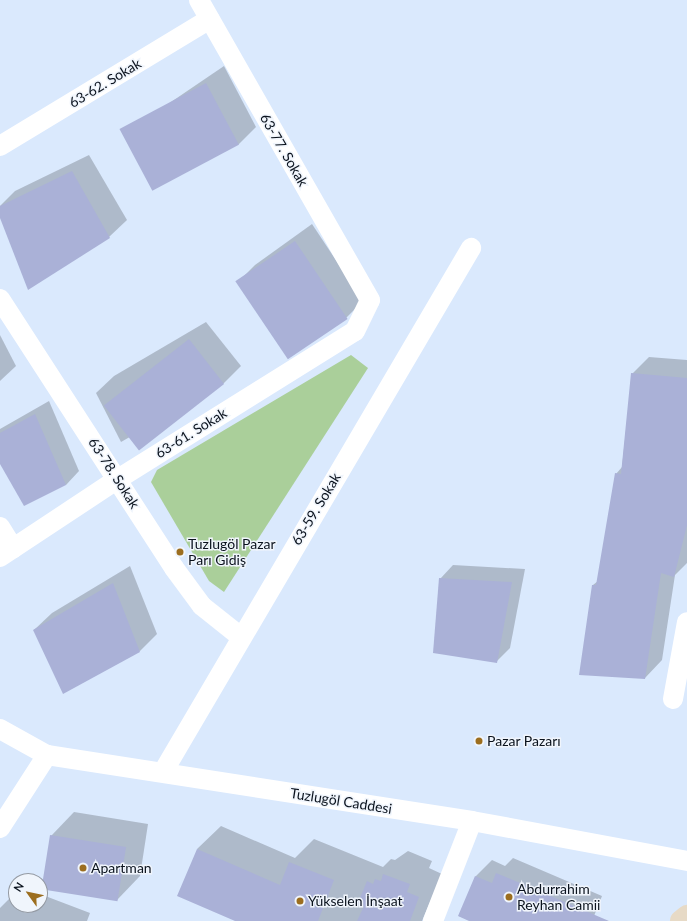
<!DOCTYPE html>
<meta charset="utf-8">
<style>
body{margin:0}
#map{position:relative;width:687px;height:921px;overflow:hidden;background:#dae9fd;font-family:Lato,sans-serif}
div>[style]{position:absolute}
.green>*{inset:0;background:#aacf9a}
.shadow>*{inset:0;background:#0003}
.building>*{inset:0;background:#aab1d7;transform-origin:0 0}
.street>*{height:20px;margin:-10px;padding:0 10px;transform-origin:10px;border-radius:10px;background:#fff}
.secondary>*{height:22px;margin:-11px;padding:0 11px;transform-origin:11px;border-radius:11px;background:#e7dac6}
.dots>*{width:11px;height:11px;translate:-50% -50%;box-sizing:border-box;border:2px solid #f0f5fc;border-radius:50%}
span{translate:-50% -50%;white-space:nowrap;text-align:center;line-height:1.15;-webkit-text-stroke:3px #f0f5fc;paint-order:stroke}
.street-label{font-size:14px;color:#0a121d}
.poi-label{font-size:14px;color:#0a121d}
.left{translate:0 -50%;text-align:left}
.north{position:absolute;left:8px;top:873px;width:40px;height:40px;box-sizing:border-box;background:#f0f5fc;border:1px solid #949aa3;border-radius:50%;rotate:303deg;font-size:11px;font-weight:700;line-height:16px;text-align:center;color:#0a121d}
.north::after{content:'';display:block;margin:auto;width:14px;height:18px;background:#9c6e1f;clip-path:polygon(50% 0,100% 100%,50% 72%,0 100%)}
</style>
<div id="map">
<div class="green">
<i style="clip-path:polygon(351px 355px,368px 368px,224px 592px,209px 581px,151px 482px,157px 470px)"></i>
</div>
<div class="shadow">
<i style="clip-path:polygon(224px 66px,256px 127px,238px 145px,126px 138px,143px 121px)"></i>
<i style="clip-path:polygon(89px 155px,127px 220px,109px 237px,0 215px,0 206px,15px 191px)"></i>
<i style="clip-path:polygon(312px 224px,363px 301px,346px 318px,238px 282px,255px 265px)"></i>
<i style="clip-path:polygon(206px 322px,241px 366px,224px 383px,121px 442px,96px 393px,114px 376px)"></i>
<i style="clip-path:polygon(0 335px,16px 366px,0 381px)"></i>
<i style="clip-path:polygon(649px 357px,687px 360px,687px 563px,675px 575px,662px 660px,645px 678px,593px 585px,598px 581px,616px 474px,622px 467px,632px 374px)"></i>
<i style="clip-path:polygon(49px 401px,79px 471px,66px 485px,0 462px,0 429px)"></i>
<i style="clip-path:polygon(453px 565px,525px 569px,510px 648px,496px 662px,440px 579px)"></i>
<i style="clip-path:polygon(130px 566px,157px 634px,140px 651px,34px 630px,52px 613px)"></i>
<i style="clip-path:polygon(74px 812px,148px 824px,140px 876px,117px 900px,51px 836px)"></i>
<i style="clip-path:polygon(221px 826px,295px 858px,314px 839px,383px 867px,391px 859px,395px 860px,408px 851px,432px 861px,429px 868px,442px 874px,422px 921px,238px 921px,197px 849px)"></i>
<i style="clip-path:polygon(513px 858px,602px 896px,592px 921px,471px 921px,459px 916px,476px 876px,492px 860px,505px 866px)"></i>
<i style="clip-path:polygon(16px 892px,16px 905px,40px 905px,40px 894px,90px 913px,87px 921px,0 921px,0 908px)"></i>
</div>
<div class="building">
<i style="left:206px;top:83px;width:70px;height:98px;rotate:62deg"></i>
<i style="clip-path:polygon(72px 171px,110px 238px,28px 290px,0 218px,0 206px)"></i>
<i style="left:295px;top:241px;width:94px;height:72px;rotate:56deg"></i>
<i style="left:189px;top:339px;width:57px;height:108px;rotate:52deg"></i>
<i style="clip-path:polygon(631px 373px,687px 378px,687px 525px,674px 577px,661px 573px,645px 679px,579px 675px,592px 585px,596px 585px,615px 473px,621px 474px)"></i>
<i style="clip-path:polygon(35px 414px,66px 485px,24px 506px,0 464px,0 433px)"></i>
<i style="clip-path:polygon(439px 578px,512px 582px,497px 663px,433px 653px)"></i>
<i style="clip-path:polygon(113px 583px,140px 652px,63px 694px,33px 630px)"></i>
<i style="left:50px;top:835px;width:77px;height:55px;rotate:9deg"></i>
<i style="clip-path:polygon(197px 849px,280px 885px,289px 862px,334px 880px,318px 921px,235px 921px,177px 896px)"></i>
<i style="clip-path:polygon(496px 873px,513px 880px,609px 921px,469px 921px,458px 916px,475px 876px,492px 883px)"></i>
<i style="clip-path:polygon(383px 874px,410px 884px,407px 892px,419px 897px,410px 921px,357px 921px,364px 906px,358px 903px,367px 881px,373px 884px,375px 879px,381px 881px)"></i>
</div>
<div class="street">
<i style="left:0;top:146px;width:245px;rotate:-31.2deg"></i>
<i style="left:0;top:299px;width:320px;rotate:57.1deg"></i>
<i style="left:174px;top:568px;width:47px;rotate:53.6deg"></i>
<i style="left:202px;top:606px;width:50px;rotate:38.5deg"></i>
<i style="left:0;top:527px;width:25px;rotate:58deg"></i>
<i style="left:0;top:557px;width:141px;rotate:-33.5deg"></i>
<i style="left:118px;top:479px;width:279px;rotate:-32deg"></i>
<i style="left:355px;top:331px;width:34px;rotate:-64deg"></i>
<i style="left:370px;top:300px;width:345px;rotate:-119.7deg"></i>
<i style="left:673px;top:699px;width:78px;rotate:-79.7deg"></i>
<i style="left:0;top:729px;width:54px;rotate:29deg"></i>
<i style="left:47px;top:755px;width:430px;rotate:8.8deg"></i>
<i style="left:472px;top:821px;width:219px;rotate:10.5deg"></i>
<i style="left:163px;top:772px;width:608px;rotate:-59.55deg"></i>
<i style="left:0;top:828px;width:87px;rotate:-57.2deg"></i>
<i style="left:433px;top:921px;width:107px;rotate:-68.7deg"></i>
</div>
<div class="secondary">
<i style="left:681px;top:921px;width:8px;rotate:-40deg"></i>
</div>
<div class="dots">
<i style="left:180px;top:552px;background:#9c6e1f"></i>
<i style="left:479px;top:741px;background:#9c6e1f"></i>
<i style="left:83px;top:868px;background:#9c6e1f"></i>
<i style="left:509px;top:897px;background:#9c6e1f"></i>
<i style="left:300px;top:901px;background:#9c6e1f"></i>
</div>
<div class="street-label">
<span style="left:105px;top:83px;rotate:-31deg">63-62. Sokak</span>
<span style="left:284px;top:150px;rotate:60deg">63-77. Sokak</span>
<span style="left:191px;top:433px;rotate:-32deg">63-61. Sokak</span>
<span style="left:114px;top:473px;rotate:57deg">63-78. Sokak</span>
<span style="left:316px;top:509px;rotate:-59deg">63-59. Sokak</span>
<span style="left:341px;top:801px;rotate:9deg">Tuzlugöl Caddesi</span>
</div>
<div class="poi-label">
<span class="left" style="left:188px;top:552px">Tuzlugöl Pazar<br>Parı Gidiş</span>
<span class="left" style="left:487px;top:741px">Pazar Pazarı</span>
<span class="left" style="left:91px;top:868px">Apartman</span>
<span class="left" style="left:517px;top:897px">Abdurrahim<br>Reyhan Camii</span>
<span class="left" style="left:308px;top:901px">Yükselen İnşaat</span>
</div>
<div class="north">N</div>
</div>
